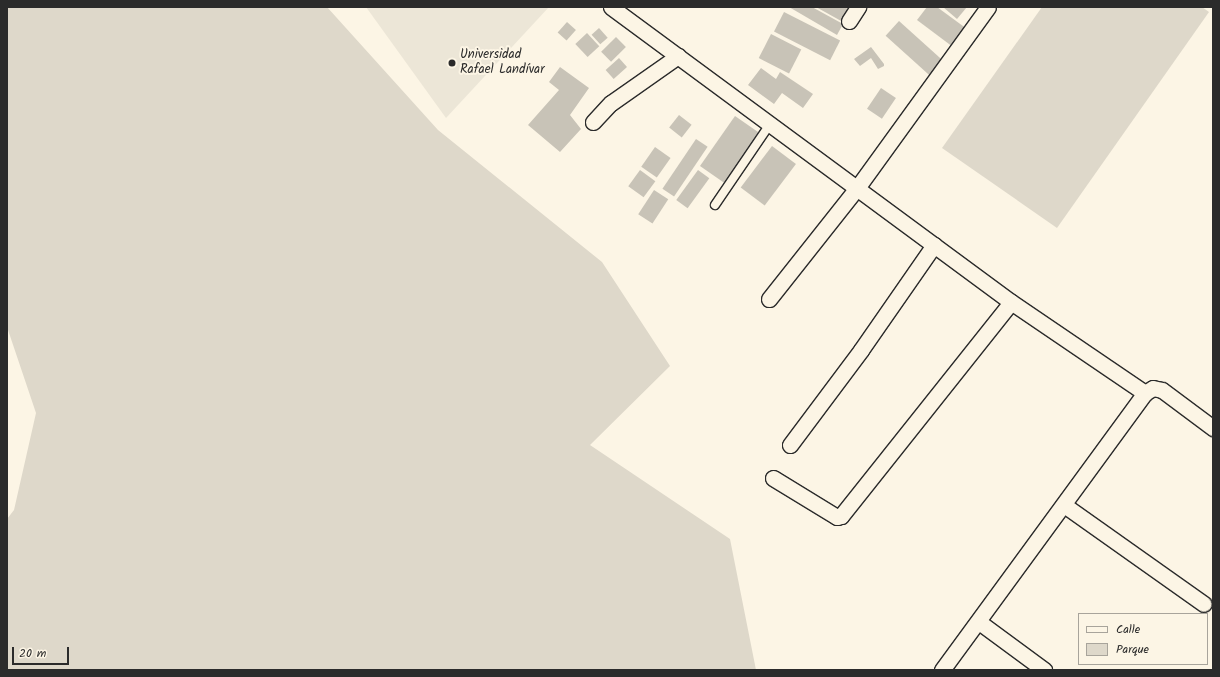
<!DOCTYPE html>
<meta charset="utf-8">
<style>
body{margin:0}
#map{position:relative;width:1220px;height:677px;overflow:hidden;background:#fcf5e5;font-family:Kalam,sans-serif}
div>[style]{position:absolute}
.built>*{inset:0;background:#ece6d7}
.green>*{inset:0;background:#ded8ca}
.building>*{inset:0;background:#c8c3b7;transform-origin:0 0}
.roads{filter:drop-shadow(1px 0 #2b2b2b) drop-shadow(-1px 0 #2b2b2b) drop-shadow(0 1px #2b2b2b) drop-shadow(0 -1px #2b2b2b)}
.service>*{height:8px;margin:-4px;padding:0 4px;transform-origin:4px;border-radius:4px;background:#fcf5e5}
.minor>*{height:15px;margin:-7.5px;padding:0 7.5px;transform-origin:7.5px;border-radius:7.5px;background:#fcf5e5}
.dots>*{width:11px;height:11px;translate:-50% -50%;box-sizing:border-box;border:2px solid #fcf5e5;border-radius:50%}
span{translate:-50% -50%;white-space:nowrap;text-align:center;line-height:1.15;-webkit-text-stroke:4px #fcf5e5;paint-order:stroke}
.poi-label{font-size:13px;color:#2b2b2b}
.left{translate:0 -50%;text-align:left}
.frame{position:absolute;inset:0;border:8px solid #2b2b2b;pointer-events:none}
.legend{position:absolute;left:1078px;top:613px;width:130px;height:52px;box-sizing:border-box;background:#fcf5e5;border:1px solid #a8a49b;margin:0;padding:5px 7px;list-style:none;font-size:12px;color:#2b2b2b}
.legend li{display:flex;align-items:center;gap:8px;height:20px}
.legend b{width:20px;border:1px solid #a8a49b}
.scale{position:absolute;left:12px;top:647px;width:57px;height:18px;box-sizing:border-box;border:2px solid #2b2b2b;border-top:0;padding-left:5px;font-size:12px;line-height:14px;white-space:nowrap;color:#2b2b2b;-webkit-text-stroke:3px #fcf5e5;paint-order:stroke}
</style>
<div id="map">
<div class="built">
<i style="clip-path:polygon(366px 7px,549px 7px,446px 118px)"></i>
</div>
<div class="green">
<i style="clip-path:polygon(7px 7px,327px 7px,438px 130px,602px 262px,670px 366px,590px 445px,730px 539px,756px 670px,7px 670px,7px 519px,14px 510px,36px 413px,7px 327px)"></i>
<i style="clip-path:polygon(1042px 7px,1202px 7px,1209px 12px,1057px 228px,942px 148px)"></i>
</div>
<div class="building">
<i style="clip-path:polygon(789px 7px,812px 7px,843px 24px,837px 35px)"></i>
<i style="clip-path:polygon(816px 7px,844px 7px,850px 10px,843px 22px)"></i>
<i style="clip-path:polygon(927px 7px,937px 7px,967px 29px,953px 47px,917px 20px)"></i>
<i style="clip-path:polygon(943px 7px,967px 7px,957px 19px)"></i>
<i style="left:784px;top:12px;width:63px;height:22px;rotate:27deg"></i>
<i style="left:899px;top:21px;width:59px;height:20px;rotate:42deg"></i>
<i style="left:567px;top:22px;width:12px;height:14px;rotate:42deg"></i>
<i style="left:599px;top:28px;width:13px;height:10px;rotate:48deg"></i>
<i style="left:587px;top:33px;width:18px;height:16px;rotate:47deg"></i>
<i style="left:771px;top:34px;width:34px;height:27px;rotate:27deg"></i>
<i style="left:616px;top:37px;width:14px;height:21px;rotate:45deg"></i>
<i style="clip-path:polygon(871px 47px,884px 64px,884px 66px,878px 69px,871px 58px,860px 66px,854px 59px)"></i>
<i style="left:619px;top:58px;width:12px;height:18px;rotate:48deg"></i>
<i style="clip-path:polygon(560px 67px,589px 88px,570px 115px,581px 129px,560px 152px,528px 125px,559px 90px,549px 82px)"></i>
<i style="clip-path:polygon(761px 68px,776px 79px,780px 72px,813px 94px,803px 108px,782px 93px,774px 104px,748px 85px)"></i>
<i style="left:881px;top:88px;width:18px;height:25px;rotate:34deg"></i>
<i style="left:679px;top:115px;width:16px;height:16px;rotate:38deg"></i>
<i style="left:735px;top:116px;width:32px;height:61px;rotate:35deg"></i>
<i style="left:696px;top:139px;width:14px;height:60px;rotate:34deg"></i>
<i style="left:772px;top:146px;width:30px;height:52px;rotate:37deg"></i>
<i style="left:655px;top:147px;width:19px;height:24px;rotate:35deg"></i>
<i style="left:640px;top:170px;width:19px;height:20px;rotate:36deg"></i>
<i style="left:698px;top:170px;width:14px;height:37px;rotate:36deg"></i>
<i style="left:654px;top:190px;width:17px;height:29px;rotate:33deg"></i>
</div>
<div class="roads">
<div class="service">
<i style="left:715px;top:205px;width:98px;rotate:-55.8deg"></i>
</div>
<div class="minor">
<i style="left:611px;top:7px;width:497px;rotate:36.4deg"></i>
<i style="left:1011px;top:302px;width:162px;rotate:34.2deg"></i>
<i style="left:849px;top:21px;width:17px;rotate:-57deg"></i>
<i style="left:593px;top:122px;width:26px;rotate:-47deg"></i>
<i style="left:611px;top:103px;width:82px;rotate:-35deg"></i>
<i style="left:769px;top:299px;width:142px;rotate:-51.6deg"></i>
<i style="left:857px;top:188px;width:223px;rotate:-54.1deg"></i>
<i style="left:790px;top:445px;width:119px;rotate:-53.2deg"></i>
<i style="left:861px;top:350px;width:128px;rotate:-55.2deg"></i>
<i style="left:773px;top:478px;width:75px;rotate:31.4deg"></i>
<i style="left:837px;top:517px;width:4px;rotate:-14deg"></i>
<i style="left:841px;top:516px;width:273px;rotate:-51.5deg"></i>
<i style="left:1064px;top:505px;width:171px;rotate:35.3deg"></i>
<i style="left:979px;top:622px;width:81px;rotate:36.4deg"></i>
<i style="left:942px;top:670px;width:343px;rotate:-53.8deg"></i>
<i style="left:1145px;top:393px;width:9px;rotate:-32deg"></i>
<i style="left:1153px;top:388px;width:9px;rotate:13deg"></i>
<i style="left:1162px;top:390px;width:64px;rotate:36.7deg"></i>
</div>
</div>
<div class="dots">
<i style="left:452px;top:63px;background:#2b2b2b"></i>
</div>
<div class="poi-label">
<span class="left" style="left:460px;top:63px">Universidad<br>Rafael Landívar</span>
</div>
<div class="frame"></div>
<ul class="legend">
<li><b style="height:5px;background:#fcf5e5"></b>Calle</li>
<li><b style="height:11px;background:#ded8ca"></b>Parque</li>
</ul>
<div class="scale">20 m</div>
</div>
